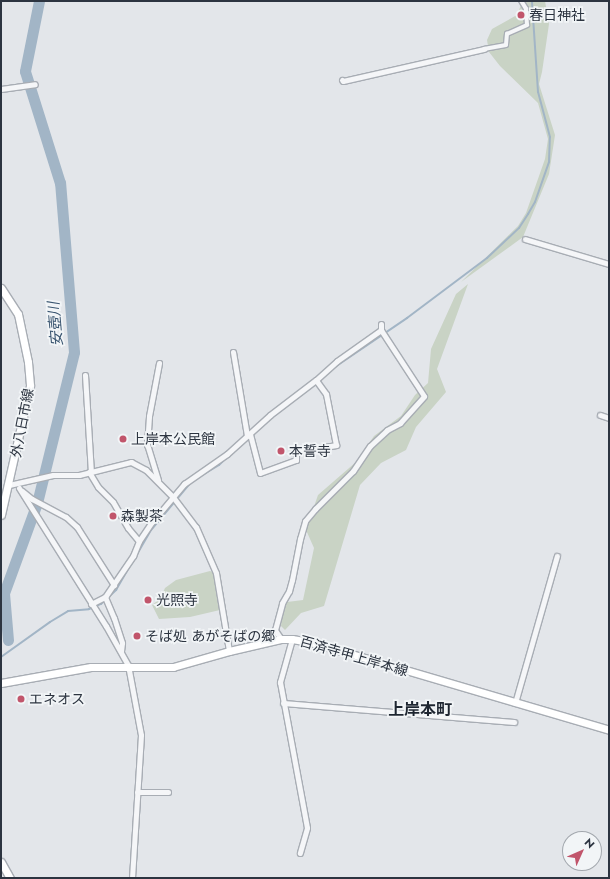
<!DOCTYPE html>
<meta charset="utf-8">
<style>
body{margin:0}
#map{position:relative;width:610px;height:879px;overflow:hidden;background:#e3e6ea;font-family:Jost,"Noto Sans JP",sans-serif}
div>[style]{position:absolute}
.green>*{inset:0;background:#c9d3c5}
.stream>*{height:2px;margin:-1px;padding:0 1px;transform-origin:1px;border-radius:1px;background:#a2b5c6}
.river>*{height:11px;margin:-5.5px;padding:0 5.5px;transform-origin:5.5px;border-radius:5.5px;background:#a2b5c6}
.roads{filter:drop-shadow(1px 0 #a8adb4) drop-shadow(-1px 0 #a8adb4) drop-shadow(0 1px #a8adb4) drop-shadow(0 -1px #a8adb4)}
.pedestrian>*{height:3.5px;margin:-1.75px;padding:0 1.75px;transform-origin:1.75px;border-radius:1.75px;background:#f5f6f8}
.minor>*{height:5px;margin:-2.5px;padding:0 2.5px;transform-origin:2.5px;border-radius:2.5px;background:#f5f6f8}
.secondary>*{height:7px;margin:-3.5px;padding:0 3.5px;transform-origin:3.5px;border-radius:3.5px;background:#fff}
.dots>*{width:11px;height:11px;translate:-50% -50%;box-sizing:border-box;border:2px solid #f2f5f7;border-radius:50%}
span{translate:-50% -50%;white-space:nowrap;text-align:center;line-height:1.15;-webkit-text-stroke:3.5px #f2f5f7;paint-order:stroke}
.poi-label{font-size:14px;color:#2c3440}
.left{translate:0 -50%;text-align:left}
.street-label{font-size:14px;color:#2c3440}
.water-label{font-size:15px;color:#3a5570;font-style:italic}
.quarter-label{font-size:16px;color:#1e2631;font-weight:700}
.frame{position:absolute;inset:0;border:2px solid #2c3440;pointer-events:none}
.north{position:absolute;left:562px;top:831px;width:40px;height:40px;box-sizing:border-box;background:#f2f5f7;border:1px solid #a3a8ae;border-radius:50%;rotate:45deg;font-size:11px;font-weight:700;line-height:16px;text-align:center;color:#2c3440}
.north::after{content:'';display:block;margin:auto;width:14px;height:18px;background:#c1556b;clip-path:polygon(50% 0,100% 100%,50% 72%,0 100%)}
</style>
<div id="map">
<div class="green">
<i style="clip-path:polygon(518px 1px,545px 1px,549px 24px,542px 72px,539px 84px,555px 135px,549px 174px,523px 237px,461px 282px,518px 226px,526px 213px,545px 159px,548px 139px,538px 103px,500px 66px,489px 52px,487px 40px,492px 29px,517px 15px,521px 5px)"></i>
<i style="clip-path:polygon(468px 284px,437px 369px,446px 392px,416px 427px,406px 450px,381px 463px,360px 485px,324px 606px,301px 613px,285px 630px,281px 626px,283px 607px,287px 602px,303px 600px,314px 548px,306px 530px,318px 495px,356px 462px,374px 436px,401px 416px,415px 395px,428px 383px,431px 349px,456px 294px)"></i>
<i style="clip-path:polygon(210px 571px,214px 573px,220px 610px,190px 617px,159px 619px,152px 605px,160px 599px,165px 588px,176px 580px)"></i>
</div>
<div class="stream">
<i style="left:332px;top:369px;width:91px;rotate:-34.2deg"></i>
<i style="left:407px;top:318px;width:100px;rotate:-36.9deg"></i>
<i style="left:487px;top:258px;width:44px;rotate:-43.2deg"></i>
<i style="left:519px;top:228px;width:17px;rotate:-57deg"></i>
<i style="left:528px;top:214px;width:14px;rotate:-60deg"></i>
<i style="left:535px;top:202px;width:42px;rotate:-70.7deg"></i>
<i style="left:549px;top:162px;width:25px;rotate:-88deg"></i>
<i style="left:550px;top:137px;width:47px;rotate:-104.9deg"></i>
<i style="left:538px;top:92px;width:91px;rotate:-93.8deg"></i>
<i style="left:267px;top:421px;width:13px;rotate:-39deg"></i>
<i style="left:199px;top:477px;width:23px;rotate:-31deg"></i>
<i style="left:219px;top:465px;width:13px;rotate:-45deg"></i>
<i style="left:136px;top:556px;width:30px;rotate:-60deg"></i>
<i style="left:151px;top:530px;width:65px;rotate:-50deg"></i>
<i style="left:1px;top:657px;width:60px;rotate:-35.5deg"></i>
<i style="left:50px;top:622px;width:21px;rotate:-31deg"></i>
<i style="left:68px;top:611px;width:21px;rotate:-5deg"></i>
<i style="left:89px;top:609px;width:13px;rotate:-23deg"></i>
<i style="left:101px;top:604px;width:21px;rotate:-43deg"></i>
<i style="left:116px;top:590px;width:34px;rotate:-60deg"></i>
</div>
<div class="river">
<i style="left:8px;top:640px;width:47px;rotate:-94.9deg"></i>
<i style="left:4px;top:593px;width:96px;rotate:-69.9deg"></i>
<i style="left:37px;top:503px;width:155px;rotate:-76.2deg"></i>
<i style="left:74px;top:352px;width:170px;rotate:-94.7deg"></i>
<i style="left:60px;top:183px;width:117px;rotate:-107.4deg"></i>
<i style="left:25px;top:71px;width:71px;rotate:-78.7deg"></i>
</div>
<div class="roads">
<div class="pedestrian">
<i style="left:484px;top:49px;width:22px;rotate:-10deg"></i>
<i style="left:506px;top:45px;width:11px;rotate:-85deg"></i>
<i style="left:507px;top:34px;width:22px;rotate:-24deg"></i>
<i style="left:527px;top:25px;width:16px;rotate:-94deg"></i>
<i style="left:526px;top:9px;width:9px;rotate:-122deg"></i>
</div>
<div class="minor">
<i style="left:342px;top:80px;width:1px;rotate:45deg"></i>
<i style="left:343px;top:81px;width:145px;rotate:-12.8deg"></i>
<i style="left:1px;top:89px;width:34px;rotate:-8deg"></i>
<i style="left:525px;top:239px;width:88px;rotate:16.6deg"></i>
<i style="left:233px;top:352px;width:85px;rotate:80.5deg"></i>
<i style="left:85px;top:375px;width:97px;rotate:86.5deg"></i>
<i style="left:600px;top:415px;width:9px;rotate:18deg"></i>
<i style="left:250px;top:434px;width:40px;rotate:75.6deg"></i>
<i style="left:260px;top:473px;width:38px;rotate:-20deg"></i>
<i style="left:296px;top:460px;width:8px;rotate:-90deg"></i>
<i style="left:296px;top:452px;width:41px;rotate:-9.9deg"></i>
<i style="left:336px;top:445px;width:52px;rotate:-101.1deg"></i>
<i style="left:326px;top:394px;width:17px;rotate:-126deg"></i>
<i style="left:89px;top:472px;width:17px;rotate:59deg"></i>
<i style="left:98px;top:487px;width:21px;rotate:45deg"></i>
<i style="left:113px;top:502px;width:30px;rotate:60deg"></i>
<i style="left:128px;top:528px;width:17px;rotate:50deg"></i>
<i style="left:158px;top:480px;width:37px;rotate:-107deg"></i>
<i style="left:147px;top:445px;width:29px;rotate:-86deg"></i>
<i style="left:149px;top:416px;width:54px;rotate:-79.3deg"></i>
<i style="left:9px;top:485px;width:45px;rotate:-12.8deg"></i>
<i style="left:53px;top:475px;width:26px"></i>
<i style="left:79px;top:475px;width:54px;rotate:-14deg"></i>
<i style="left:131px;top:462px;width:17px;rotate:28deg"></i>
<i style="left:146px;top:470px;width:38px;rotate:45deg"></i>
<i style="left:173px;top:497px;width:38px;rotate:53deg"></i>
<i style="left:196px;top:527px;width:50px;rotate:66.5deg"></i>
<i style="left:216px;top:573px;width:79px;rotate:80.5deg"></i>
<i style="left:19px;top:488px;width:163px;rotate:57.8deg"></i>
<i style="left:106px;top:626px;width:45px;rotate:60.6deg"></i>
<i style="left:128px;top:665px;width:71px;rotate:79.5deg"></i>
<i style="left:141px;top:735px;width:143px;rotate:93.6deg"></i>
<i style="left:22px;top:491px;width:13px;rotate:39deg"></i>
<i style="left:32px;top:499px;width:38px;rotate:28deg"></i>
<i style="left:66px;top:517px;width:15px;rotate:42deg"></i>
<i style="left:77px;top:527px;width:69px;rotate:57.5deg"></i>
<i style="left:105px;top:597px;width:23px;rotate:67deg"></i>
<i style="left:114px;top:618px;width:26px;rotate:72deg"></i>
<i style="left:122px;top:643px;width:8px;rotate:97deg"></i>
<i style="left:91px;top:604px;width:16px;rotate:-27deg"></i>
<i style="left:105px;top:597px;width:50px;rotate:-55.7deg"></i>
<i style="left:133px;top:556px;width:16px;rotate:-68deg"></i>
<i style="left:139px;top:541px;width:23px;rotate:-56deg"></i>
<i style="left:152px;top:522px;width:50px;rotate:-49.9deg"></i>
<i style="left:184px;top:484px;width:52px;rotate:-34.9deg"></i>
<i style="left:227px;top:454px;width:58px;rotate:-42.2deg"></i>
<i style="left:270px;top:415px;width:58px;rotate:-37.3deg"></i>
<i style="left:316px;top:380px;width:28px;rotate:-42deg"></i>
<i style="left:337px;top:361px;width:54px;rotate:-35.2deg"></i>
<i style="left:381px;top:330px;width:6px;rotate:-90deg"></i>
<i style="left:281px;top:639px;width:11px;rotate:-124deg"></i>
<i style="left:275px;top:630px;width:28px;rotate:-75deg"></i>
<i style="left:282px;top:603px;width:14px;rotate:-60deg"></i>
<i style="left:289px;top:591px;width:11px;rotate:-75deg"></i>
<i style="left:292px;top:580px;width:42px;rotate:-79deg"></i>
<i style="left:300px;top:539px;width:19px;rotate:-74deg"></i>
<i style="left:305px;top:521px;width:16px;rotate:-50deg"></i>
<i style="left:315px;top:509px;width:54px;rotate:-45deg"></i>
<i style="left:353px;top:471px;width:30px;rotate:-56deg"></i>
<i style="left:370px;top:446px;width:23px;rotate:-43deg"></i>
<i style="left:387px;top:430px;width:15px;rotate:-28deg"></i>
<i style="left:400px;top:423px;width:36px;rotate:-48deg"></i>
<i style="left:424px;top:396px;width:79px;rotate:-123.1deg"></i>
<i style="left:292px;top:639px;width:45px;rotate:105.6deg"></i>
<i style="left:280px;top:682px;width:148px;rotate:79.5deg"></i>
<i style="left:307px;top:828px;width:26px;rotate:106deg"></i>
<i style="left:283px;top:703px;width:232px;rotate:4.7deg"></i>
<i style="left:515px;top:703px;width:153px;rotate:-74.1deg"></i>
<i style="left:137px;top:792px;width:31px"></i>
</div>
<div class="secondary">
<i style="left:1px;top:288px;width:31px;rotate:57deg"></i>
<i style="left:18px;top:314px;width:49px;rotate:78.2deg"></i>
<i style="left:28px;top:362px;width:24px;rotate:85deg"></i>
<i style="left:30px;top:386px;width:132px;rotate:102.7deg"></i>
<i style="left:1px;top:683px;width:91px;rotate:-10.1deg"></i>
<i style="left:91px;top:667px;width:82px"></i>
<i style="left:173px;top:667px;width:58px;rotate:-15.9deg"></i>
<i style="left:229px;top:651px;width:53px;rotate:-13deg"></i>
<i style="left:281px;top:639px;width:11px"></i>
<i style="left:292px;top:639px;width:22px;rotate:10deg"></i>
<i style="left:314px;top:643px;width:308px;rotate:16.4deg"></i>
<i style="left:1px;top:862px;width:18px;rotate:61deg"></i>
</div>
</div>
<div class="dots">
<i style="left:521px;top:15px;background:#c1556b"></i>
<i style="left:123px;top:439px;background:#c1556b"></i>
<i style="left:281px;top:451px;background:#c1556b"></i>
<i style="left:113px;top:516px;background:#c1556b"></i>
<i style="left:148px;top:600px;background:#c1556b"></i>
<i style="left:137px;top:636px;background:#c1556b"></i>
<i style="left:21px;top:699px;background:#c1556b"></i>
</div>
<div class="poi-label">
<span class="left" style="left:529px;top:15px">春日神社</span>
<span class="left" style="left:131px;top:439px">上岸本公民館</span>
<span class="left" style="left:289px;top:451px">本誓寺</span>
<span class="left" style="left:121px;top:516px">森製茶</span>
<span class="left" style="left:156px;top:600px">光照寺</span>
<span class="left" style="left:145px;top:636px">そば処 あがそばの郷</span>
<span class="left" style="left:29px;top:699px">エネオス</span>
</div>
<div class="street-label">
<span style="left:22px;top:423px;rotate:-79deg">外八日市線</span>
<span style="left:354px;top:656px;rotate:16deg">百済寺甲上岸本線</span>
</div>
<div class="water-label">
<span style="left:56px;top:324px;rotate:-95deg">安壺川</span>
</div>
<div class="quarter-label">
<span style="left:420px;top:710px">上岸本町</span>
</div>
<div class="frame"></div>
<div class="north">N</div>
</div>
